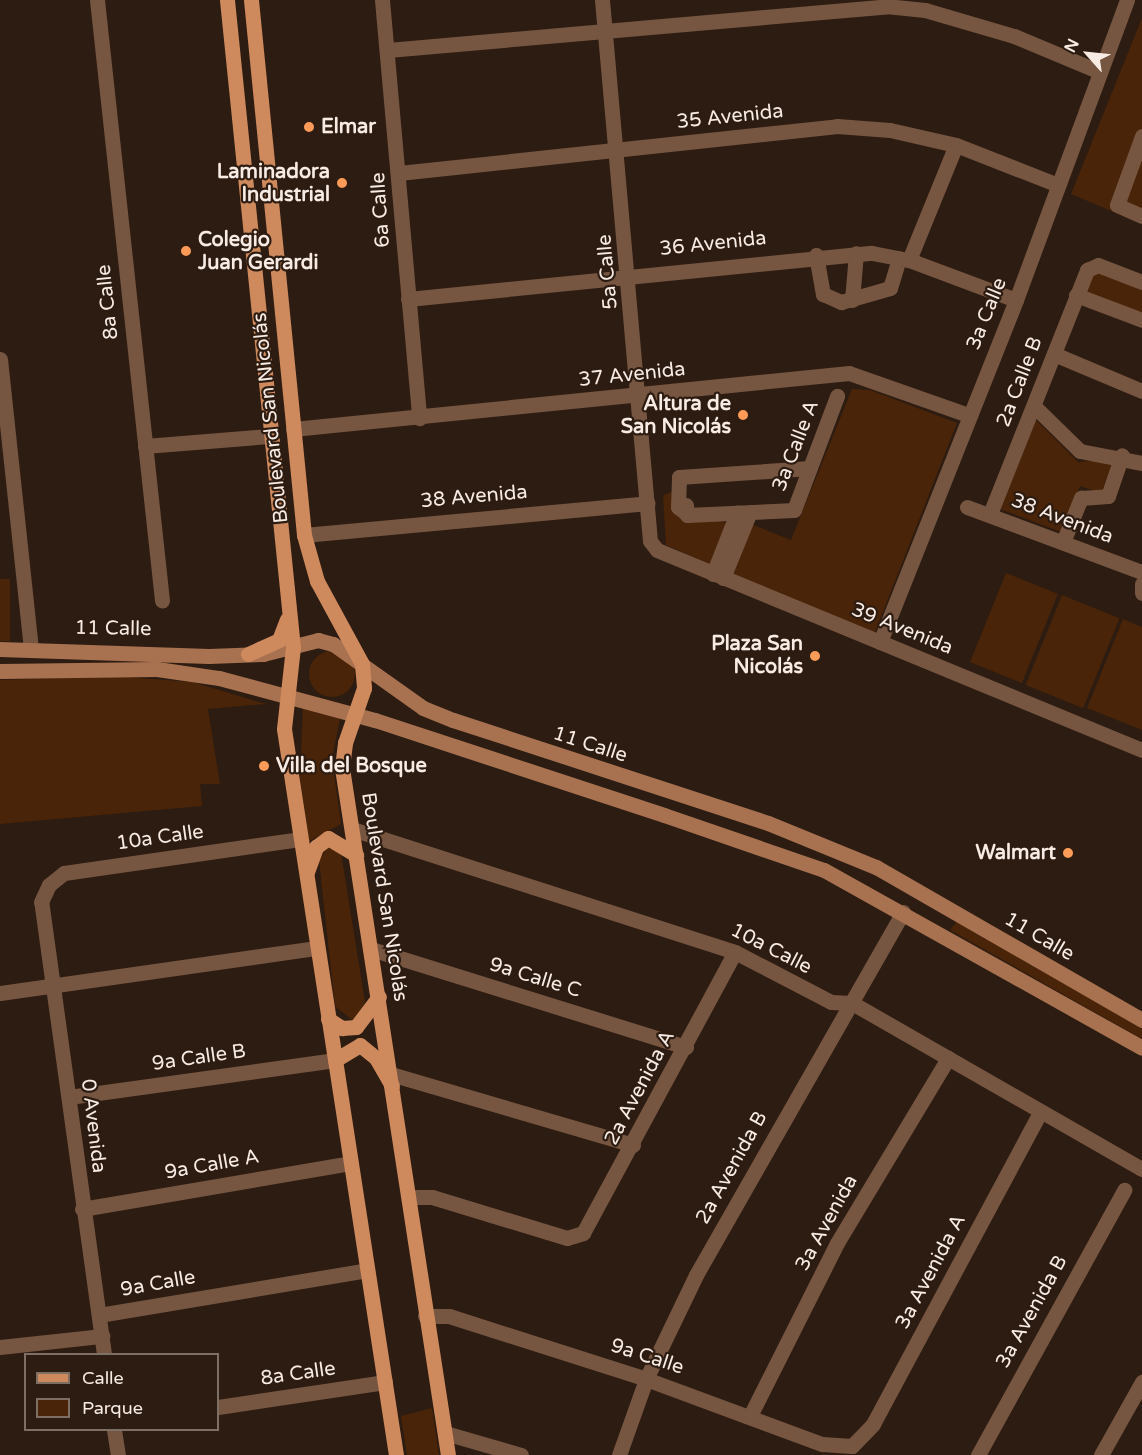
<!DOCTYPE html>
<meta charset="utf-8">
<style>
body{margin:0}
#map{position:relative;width:1142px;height:1455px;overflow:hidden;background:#2d1c11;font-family:"Varela Round",sans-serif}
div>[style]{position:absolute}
.green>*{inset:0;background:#492408;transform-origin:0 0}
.round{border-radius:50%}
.minor>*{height:15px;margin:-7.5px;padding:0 7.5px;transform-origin:7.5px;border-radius:7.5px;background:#765541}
.secondary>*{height:15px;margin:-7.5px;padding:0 7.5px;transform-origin:7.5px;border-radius:7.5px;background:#a87251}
.primary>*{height:15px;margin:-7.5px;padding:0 7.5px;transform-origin:7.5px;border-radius:7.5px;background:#ce895d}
.dots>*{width:16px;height:16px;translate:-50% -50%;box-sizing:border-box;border:3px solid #2d1c11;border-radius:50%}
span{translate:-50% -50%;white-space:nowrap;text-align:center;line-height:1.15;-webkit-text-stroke:4.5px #2d1c11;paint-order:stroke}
.street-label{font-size:20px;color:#f7ebe4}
.poi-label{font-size:20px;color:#f7ebe4;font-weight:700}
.left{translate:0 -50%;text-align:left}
.right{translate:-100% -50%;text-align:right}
.legend{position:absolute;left:24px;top:1353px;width:195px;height:78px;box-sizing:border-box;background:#2d1c11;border:2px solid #7e6f65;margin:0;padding:8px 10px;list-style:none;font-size:18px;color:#f7ebe4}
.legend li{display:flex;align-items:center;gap:12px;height:30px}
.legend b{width:30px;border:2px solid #7e6f65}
.north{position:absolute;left:1058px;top:24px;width:60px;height:60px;-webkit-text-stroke:4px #2d1c11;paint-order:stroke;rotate:297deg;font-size:16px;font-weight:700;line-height:24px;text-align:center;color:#f7ebe4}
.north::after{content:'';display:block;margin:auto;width:21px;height:27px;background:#f7ebe4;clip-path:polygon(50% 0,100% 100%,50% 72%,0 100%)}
</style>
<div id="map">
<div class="green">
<i style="clip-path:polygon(1142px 18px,1142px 224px,1071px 194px)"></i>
<i style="clip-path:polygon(1096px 266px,1142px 285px,1142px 313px,1085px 292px)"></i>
<i style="clip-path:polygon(852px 389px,870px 390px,957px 423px,875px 632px,733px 575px,753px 525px,791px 540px)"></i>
<i style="clip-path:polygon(1036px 420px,1078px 462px,1114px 459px,1101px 493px,1080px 486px,1061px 532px,1000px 509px)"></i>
<i style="clip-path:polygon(672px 492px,674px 506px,729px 524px,712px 565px,666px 545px,663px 495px)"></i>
<i style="left:1006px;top:573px;width:56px;height:96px;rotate:22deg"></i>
<i style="left:0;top:579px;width:10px;height:62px"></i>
<i style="left:1062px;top:595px;width:62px;height:97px;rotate:22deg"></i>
<i style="clip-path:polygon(1123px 619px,1142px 627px,1142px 730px,1087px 708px)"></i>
<i class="round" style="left:309px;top:651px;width:46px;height:46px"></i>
<i style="clip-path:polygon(113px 676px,192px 682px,266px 704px,208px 709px,220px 784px,200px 784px,202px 806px,0 824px,0 680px)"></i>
<i style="clip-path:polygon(303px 706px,340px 718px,332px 759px,341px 824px,309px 841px,300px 778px)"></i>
<i style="clip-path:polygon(328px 847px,341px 853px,365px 1002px,360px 1017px,352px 1020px,335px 1006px,319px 860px)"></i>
<i style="clip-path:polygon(958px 920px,1142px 1029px,1142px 1039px,950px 930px)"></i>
<i style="clip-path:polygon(432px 1408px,439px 1455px,407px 1455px,401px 1416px)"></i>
</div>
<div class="minor">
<i style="left:97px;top:0;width:604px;rotate:83.82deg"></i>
<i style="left:382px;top:0;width:420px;rotate:84.9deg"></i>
<i style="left:602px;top:0;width:543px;rotate:84.93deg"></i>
<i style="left:650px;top:541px;width:11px;rotate:52deg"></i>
<i style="left:657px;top:550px;width:525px;rotate:22.41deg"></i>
<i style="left:388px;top:50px;width:500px;rotate:-5deg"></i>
<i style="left:886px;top:6px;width:39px;rotate:6deg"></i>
<i style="left:925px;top:10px;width:93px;rotate:16.3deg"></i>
<i style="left:1014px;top:36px;width:93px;rotate:22.7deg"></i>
<i style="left:1142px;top:136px;width:73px;rotate:109.9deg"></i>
<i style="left:1117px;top:205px;width:27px;rotate:24deg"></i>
<i style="left:399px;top:173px;width:441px;rotate:-6.1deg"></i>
<i style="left:837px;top:126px;width:53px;rotate:4.3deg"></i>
<i style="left:890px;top:130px;width:68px;rotate:12.8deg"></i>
<i style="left:956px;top:145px;width:110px;rotate:21.4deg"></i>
<i style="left:816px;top:255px;width:40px;rotate:80deg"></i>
<i style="left:823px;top:294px;width:20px;rotate:24deg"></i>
<i style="left:841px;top:302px;width:51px;rotate:-15.9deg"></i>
<i style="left:890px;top:288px;width:31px;rotate:-73deg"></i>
<i style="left:909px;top:260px;width:124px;rotate:-67.8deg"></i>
<i style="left:1076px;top:295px;width:71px;rotate:20.7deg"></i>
<i style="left:408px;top:299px;width:466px;rotate:-5.7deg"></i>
<i style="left:872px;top:253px;width:38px;rotate:11deg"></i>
<i style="left:909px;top:260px;width:114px;rotate:20.5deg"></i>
<i style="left:852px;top:300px;width:47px;rotate:-85.1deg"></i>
<i style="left:1054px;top:354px;width:95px;rotate:22.8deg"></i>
<i style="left:0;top:359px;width:291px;rotate:83.9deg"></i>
<i style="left:1034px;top:406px;width:64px;rotate:44.4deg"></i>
<i style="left:1080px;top:451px;width:63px;rotate:11deg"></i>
<i style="left:293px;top:429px;width:559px;rotate:-5.75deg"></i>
<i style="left:849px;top:373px;width:126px;rotate:19.4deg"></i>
<i style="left:145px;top:446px;width:124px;rotate:-4.6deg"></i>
<i style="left:686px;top:505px;width:10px;rotate:84deg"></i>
<i style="left:687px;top:515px;width:107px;rotate:-2.7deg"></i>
<i style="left:794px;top:510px;width:122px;rotate:-69.3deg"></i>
<i style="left:967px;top:507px;width:187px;rotate:20.4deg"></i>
<i style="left:686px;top:513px;width:10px;rotate:-143deg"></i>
<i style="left:678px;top:507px;width:30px;rotate:-88deg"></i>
<i style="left:679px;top:477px;width:131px;rotate:-3.9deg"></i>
<i style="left:990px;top:514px;width:263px;rotate:-68.3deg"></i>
<i style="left:1087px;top:270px;width:12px;rotate:-24deg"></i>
<i style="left:1098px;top:265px;width:47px;rotate:21.1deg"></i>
<i style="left:304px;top:535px;width:345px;rotate:-5.3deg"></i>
<i style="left:1063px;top:542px;width:48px;rotate:-67.8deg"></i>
<i style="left:1081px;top:498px;width:27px;rotate:-4deg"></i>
<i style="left:1108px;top:496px;width:43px;rotate:-71.1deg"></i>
<i style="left:713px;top:574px;width:66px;rotate:-68.5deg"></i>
<i style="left:723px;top:578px;width:71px;rotate:-67.8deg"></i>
<i style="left:1142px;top:584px;width:9px;rotate:90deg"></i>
<i style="left:880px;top:642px;width:368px;rotate:-68.3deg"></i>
<i style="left:1016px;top:300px;width:320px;rotate:-69.7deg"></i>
<i style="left:352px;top:829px;width:402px;rotate:17.8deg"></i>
<i style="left:735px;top:952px;width:108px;rotate:27.5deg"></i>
<i style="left:831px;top:1002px;width:21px;rotate:3deg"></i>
<i style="left:852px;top:1003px;width:334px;rotate:29.8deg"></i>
<i style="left:371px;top:949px;width:330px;rotate:17.3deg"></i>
<i style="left:0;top:993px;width:320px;rotate:-8.1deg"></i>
<i style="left:394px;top:1075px;width:249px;rotate:16.3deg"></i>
<i style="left:69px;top:1097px;width:269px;rotate:-7.9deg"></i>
<i style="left:409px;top:1197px;width:23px"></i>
<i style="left:432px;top:1197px;width:141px;rotate:16.9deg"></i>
<i style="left:567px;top:1238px;width:17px;rotate:-17deg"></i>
<i style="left:583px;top:1233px;width:319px;rotate:-61.6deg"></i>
<i style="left:82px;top:1209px;width:272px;rotate:-9.7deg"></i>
<i style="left:99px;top:1315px;width:272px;rotate:-9.5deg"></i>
<i style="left:425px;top:1316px;width:24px"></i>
<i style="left:449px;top:1316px;width:207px;rotate:17.7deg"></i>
<i style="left:646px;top:1379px;width:188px;rotate:20.3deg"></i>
<i style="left:822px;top:1444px;width:30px;rotate:4deg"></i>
<i style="left:852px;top:1446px;width:30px;rotate:-46deg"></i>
<i style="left:873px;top:1424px;width:353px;rotate:-61.8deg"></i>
<i style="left:0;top:1347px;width:103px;rotate:-6.2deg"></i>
<i style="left:104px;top:1354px;width:456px;rotate:-97.9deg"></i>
<i style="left:41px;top:902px;width:19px;rotate:-65deg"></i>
<i style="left:49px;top:885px;width:19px;rotate:-39deg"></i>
<i style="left:64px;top:873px;width:238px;rotate:-8.2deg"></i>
<i style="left:218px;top:1407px;width:169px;rotate:-8.5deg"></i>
<i style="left:751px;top:1414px;width:191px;rotate:-63.3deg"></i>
<i style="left:837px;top:1243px;width:216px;rotate:-59deg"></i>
<i style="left:114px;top:1430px;width:25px;rotate:81deg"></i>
<i style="left:445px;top:1433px;width:79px;rotate:16.1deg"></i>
<i style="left:619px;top:1455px;width:81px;rotate:-70.4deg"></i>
<i style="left:646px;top:1379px;width:115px;rotate:-64.3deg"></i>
<i style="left:696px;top:1275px;width:418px;rotate:-60.3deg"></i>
<i style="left:978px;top:1455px;width:303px;rotate:-61.1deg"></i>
<i style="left:1101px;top:1455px;width:84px;rotate:-60.7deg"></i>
</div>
<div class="secondary">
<i style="left:0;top:649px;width:209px;rotate:1.9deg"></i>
<i style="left:209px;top:656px;width:54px;rotate:-2.1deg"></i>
<i style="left:263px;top:654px;width:57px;rotate:-14.3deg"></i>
<i style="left:318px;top:640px;width:16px;rotate:15deg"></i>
<i style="left:333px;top:644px;width:110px;rotate:35.4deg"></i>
<i style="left:423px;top:708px;width:32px;rotate:22deg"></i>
<i style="left:453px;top:720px;width:331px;rotate:18.1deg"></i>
<i style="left:768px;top:823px;width:117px;rotate:22.2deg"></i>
<i style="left:876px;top:867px;width:307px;rotate:29.9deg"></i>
<i style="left:0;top:671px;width:157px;rotate:-0.7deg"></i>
<i style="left:157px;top:669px;width:63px;rotate:8.3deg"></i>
<i style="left:219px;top:678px;width:162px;rotate:15.1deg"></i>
<i style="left:375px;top:720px;width:304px;rotate:18.2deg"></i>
<i style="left:664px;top:815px;width:169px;rotate:19deg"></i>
<i style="left:824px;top:870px;width:364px;rotate:29.2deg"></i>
</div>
<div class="primary">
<i style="left:227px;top:0;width:650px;rotate:84.18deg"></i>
<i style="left:293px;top:647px;width:82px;rotate:96.3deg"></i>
<i style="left:284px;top:729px;width:735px;rotate:81.23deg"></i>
<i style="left:251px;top:0;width:538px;rotate:84.34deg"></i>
<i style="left:304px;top:535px;width:48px;rotate:74.2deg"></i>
<i style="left:317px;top:581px;width:94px;rotate:61.5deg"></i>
<i style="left:362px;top:664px;width:24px;rotate:85deg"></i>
<i style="left:364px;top:688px;width:58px;rotate:109.1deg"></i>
<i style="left:345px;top:743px;width:25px;rotate:97deg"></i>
<i style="left:342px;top:768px;width:695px;rotate:81.23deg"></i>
<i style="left:248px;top:654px;width:34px;rotate:-24deg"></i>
<i style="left:279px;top:640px;width:22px;rotate:-69deg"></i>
<i style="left:307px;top:872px;width:27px;rotate:-70deg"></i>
<i style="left:316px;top:847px;width:15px;rotate:-37deg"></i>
<i style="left:328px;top:838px;width:33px;rotate:31deg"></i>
<i style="left:328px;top:1019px;width:17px;rotate:33deg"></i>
<i style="left:342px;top:1028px;width:14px;rotate:-4deg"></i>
<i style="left:356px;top:1027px;width:38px;rotate:-53deg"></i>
<i style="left:335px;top:1060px;width:29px;rotate:-31deg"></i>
<i style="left:360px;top:1045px;width:21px;rotate:39deg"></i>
<i style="left:376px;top:1058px;width:32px;rotate:60deg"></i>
</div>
<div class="dots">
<i style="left:309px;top:127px;background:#fe9b59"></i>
<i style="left:342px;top:183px;background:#fe9b59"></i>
<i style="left:186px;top:251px;background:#fe9b59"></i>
<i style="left:743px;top:415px;background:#fe9b59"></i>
<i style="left:815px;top:656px;background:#fe9b59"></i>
<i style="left:264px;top:766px;background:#fe9b59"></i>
<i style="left:1068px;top:853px;background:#fe9b59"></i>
</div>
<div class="street-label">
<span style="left:730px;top:117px;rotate:-6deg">35 Avenida</span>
<span style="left:381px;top:210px;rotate:-94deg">6a Calle</span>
<span style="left:713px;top:244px;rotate:-6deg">36 Avenida</span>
<span style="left:608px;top:272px;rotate:-95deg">5a Calle</span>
<span style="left:108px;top:302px;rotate:-96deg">8a Calle</span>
<span style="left:987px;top:314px;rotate:-68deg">3a Calle</span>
<span style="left:632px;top:375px;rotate:-6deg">37 Avenida</span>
<span style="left:1020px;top:382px;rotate:-69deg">2a Calle B</span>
<span style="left:271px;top:418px;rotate:-96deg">Boulevard San Nicolás</span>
<span style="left:796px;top:446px;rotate:-69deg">3a Calle A</span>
<span style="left:474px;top:497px;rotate:-5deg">38 Avenida</span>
<span style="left:1062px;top:519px;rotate:21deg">38 Avenida</span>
<span style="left:113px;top:629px;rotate:1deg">11 Calle</span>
<span style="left:902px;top:629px;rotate:22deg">39 Avenida</span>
<span style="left:590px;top:745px;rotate:18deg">11 Calle</span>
<span style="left:160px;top:838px;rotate:-8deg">10a Calle</span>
<span style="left:384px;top:897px;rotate:81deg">Boulevard San Nicolás</span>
<span style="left:1039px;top:937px;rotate:30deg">11 Calle</span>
<span style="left:771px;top:949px;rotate:27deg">10a Calle</span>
<span style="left:535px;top:978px;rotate:17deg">9a Calle C</span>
<span style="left:199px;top:1058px;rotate:-8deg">9a Calle B</span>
<span style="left:640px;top:1088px;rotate:-62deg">2a Avenida A</span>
<span style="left:93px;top:1126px;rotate:83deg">0 Avenida</span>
<span style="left:212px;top:1165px;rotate:-10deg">9a Calle A</span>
<span style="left:732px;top:1168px;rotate:-61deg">2a Avenida B</span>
<span style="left:827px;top:1223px;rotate:-61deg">3a Avenida</span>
<span style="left:931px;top:1272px;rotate:-62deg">3a Avenida A</span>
<span style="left:158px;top:1284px;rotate:-10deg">9a Calle</span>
<span style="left:1032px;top:1312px;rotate:-61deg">3a Avenida B</span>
<span style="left:647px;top:1357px;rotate:18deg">9a Calle</span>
<span style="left:298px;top:1374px;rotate:-8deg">8a Calle</span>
</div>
<div class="poi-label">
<span class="left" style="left:321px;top:127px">Elmar</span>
<span class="right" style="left:330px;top:184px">Laminadora<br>Industrial</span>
<span class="left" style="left:198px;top:252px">Colegio<br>Juan Gerardi</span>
<span class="right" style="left:731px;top:416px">Altura de<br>San Nicolás</span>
<span class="right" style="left:803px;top:656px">Plaza San<br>Nicolás</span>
<span class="left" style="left:276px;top:766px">Villa del Bosque</span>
<span class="right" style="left:1056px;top:853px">Walmart</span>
</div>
<ul class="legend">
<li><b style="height:8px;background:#ce895d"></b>Calle</li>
<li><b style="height:16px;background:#492408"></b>Parque</li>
</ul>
<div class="north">N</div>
</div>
